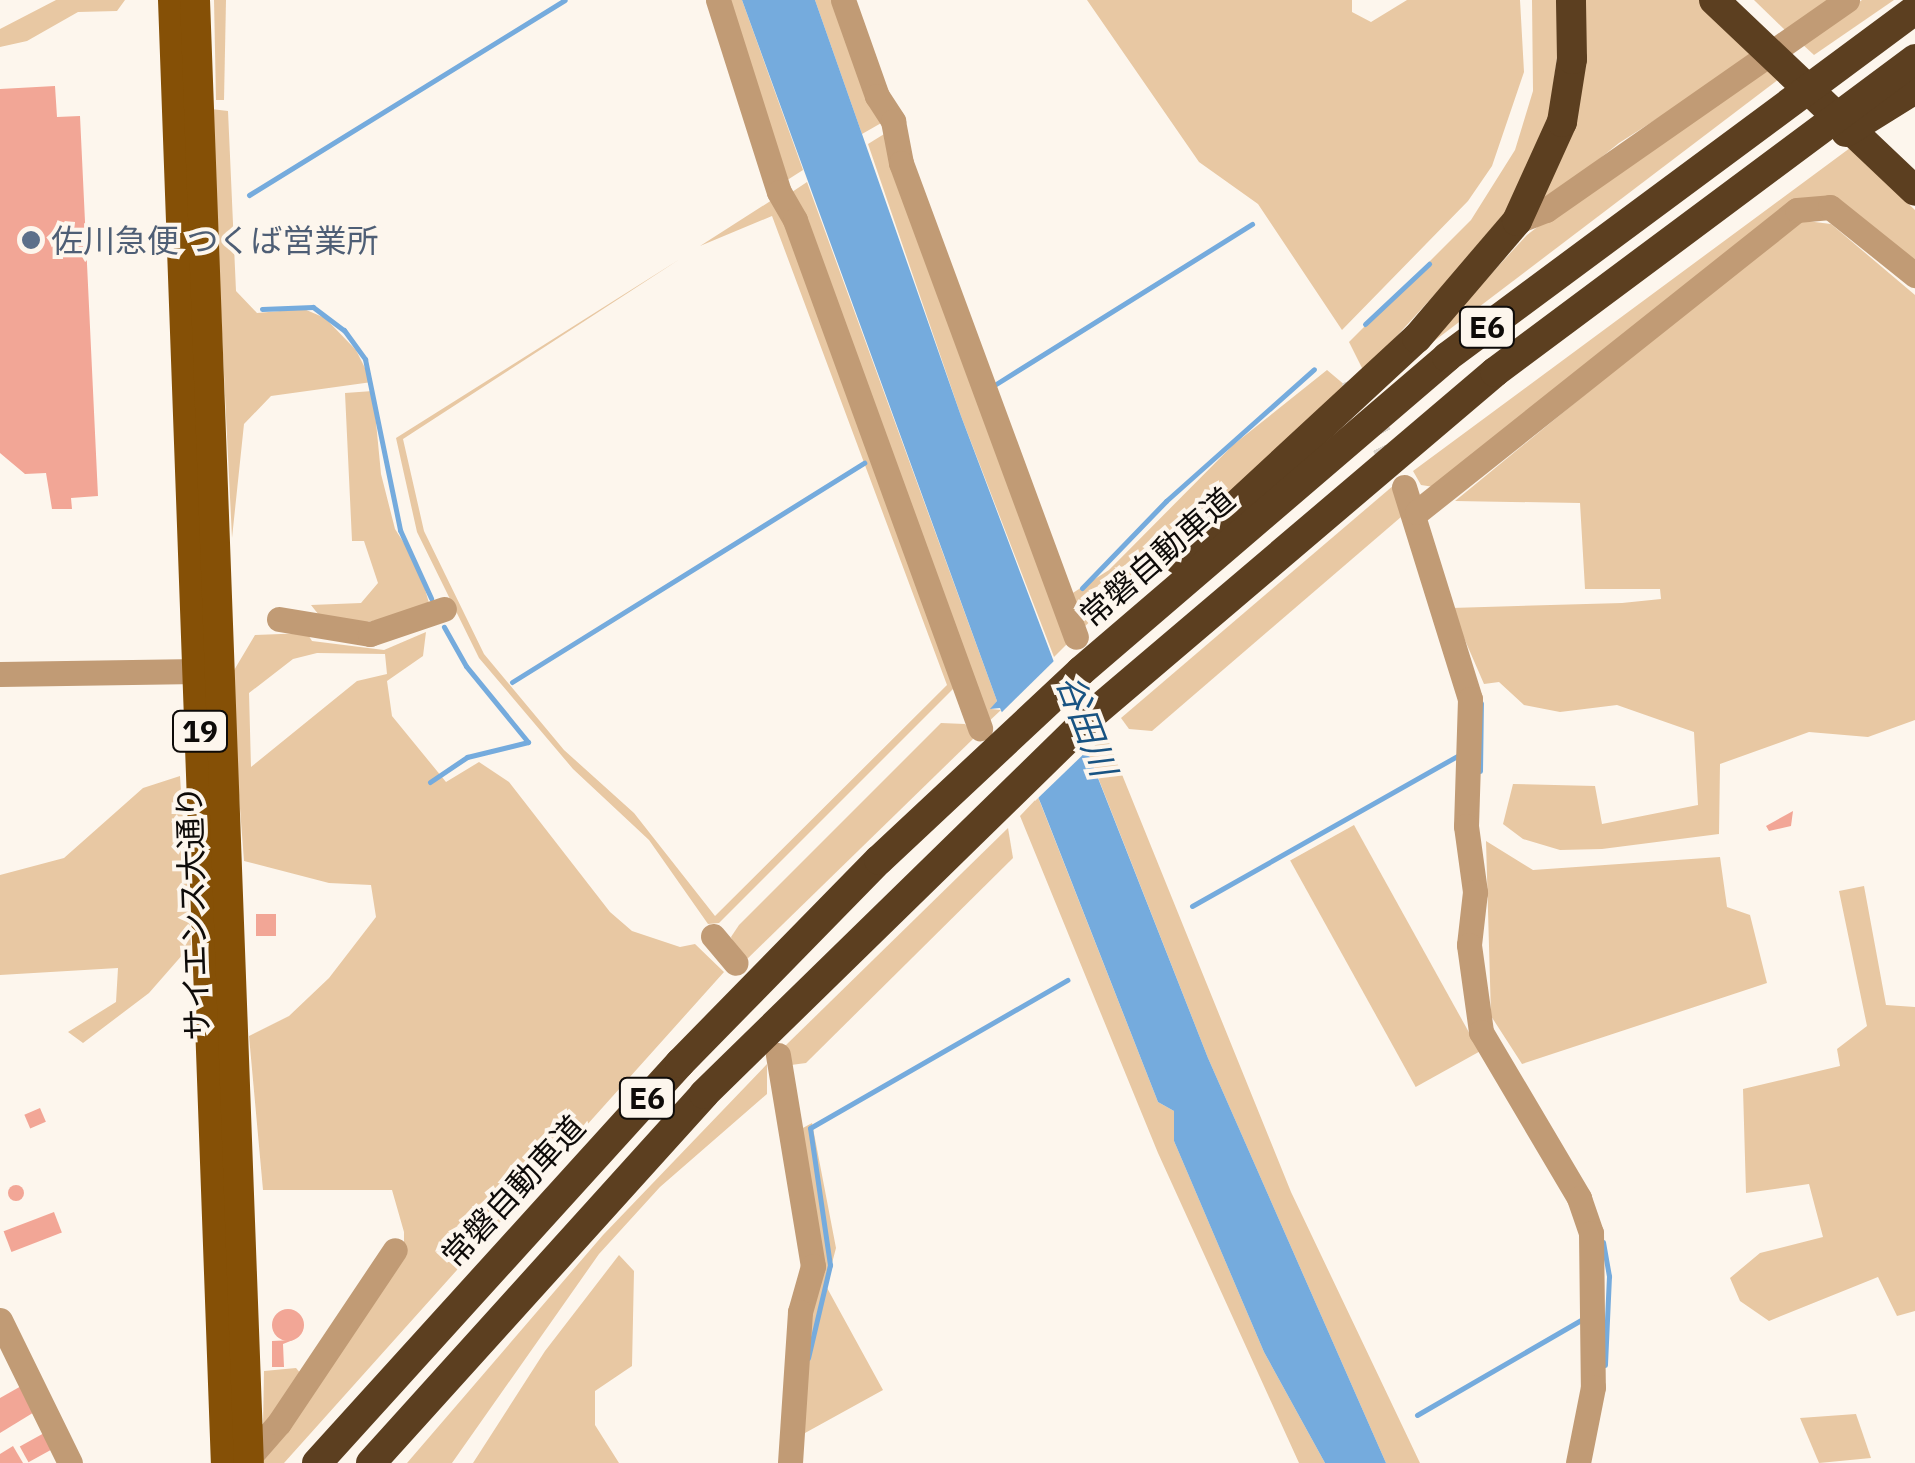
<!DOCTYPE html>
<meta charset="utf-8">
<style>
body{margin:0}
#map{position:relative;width:1915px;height:1463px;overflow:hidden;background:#fdf6ed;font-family:"IBM Plex Sans","Noto Sans JP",sans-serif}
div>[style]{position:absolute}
.green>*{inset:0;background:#e8c8a3;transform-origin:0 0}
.water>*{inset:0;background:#75abdd}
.pier>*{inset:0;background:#fdf6ed}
.stream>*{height:5px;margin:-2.5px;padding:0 2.5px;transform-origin:2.5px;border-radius:2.5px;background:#75abdd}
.building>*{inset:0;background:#f2a696;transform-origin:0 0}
.round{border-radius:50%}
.minor-tunnel>*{height:25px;margin-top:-12.5px;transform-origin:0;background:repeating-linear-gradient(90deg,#d9d3cb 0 25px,transparent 0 37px)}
.minor>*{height:25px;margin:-12.5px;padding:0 12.5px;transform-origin:12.5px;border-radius:12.5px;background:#c19b75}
.major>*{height:30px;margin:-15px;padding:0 15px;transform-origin:15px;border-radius:15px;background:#855006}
.highway>*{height:30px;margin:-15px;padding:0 15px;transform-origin:15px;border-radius:15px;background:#5c3f20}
.dots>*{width:28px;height:28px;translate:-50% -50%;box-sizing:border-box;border:5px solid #fdf6ed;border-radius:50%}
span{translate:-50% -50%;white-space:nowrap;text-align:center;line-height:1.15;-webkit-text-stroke:8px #fdf6ed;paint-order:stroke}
.shield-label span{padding:2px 8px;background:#fdf6ed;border:2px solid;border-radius:8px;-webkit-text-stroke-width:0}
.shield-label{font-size:30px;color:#0e0b09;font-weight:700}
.service-label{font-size:32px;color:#4e5e75}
.left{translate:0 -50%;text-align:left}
.street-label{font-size:32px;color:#0e0b09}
.water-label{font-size:35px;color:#185382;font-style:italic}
</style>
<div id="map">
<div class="green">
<i style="clip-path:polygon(56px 0,125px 0,117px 11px,78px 12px,27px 41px,0 47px,0 29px)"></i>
<i style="clip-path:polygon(214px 0,226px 0,224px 100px,216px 100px)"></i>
<i style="clip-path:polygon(723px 0,742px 0,803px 170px,781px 184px)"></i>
<i style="clip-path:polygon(815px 0,835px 0,883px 122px,862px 134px)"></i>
<i style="clip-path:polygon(1087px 0,1352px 0,1352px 12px,1371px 22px,1407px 0,1520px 0,1524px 72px,1492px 166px,1468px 201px,1342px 330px,1258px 204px,1199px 162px)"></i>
<i style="clip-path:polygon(1532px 0,1558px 0,1561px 28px,1547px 131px,1509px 213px,1364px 372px,1349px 342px,1471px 220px,1515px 150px,1533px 91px)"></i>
<i style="clip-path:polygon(1578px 0,1699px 0,1757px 55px,1619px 143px,1545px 203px,1539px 202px)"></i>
<i style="clip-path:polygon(1754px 0,1832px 0,1786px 31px)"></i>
<i style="clip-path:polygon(1862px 0,1894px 0,1814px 55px,1801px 43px)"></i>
<i style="clip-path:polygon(1767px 69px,1779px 79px,1417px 354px,1527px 235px,1620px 163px)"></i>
<i style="clip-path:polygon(211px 109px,228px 111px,236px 291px,257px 313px,304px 309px,325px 318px,356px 350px,372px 382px,271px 396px,244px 424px,232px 538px)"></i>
<i style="clip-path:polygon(889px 131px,1069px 642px,1054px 657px,961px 416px,868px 144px)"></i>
<i style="clip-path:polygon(1850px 148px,1915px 210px,1915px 267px,1830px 200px,1434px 487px,1421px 485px,1413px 471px)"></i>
<i style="clip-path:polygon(807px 182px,997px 701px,991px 709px,1001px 710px,985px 725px,786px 196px)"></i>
<i style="clip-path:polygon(772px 200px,780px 204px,956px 686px,719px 923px,708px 924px,649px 840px,573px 769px,479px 658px,417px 532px,396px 438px,680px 259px,403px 439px,424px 531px,484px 654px,564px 750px,634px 813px,715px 916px,947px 685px,772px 216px,700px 246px)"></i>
<i style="clip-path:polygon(1798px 220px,1831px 224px,1915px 295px,1915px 720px,1868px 737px,1809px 732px,1720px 764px,1719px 834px,1602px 849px,1560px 850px,1523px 839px,1503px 824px,1513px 784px,1595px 786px,1602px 824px,1698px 805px,1694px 732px,1617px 705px,1560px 712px,1524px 705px,1499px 682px,1484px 684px,1451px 608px,1622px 603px,1661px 599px,1660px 589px,1585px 589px,1580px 503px,1455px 501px)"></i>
<i style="clip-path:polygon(1327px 370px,1346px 386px,1083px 628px,1068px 596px,1109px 570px,1233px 445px)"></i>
<i style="clip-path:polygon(373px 391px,381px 474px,395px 529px,418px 565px,431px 610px,330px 629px,311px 605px,361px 603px,378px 583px,364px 541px,352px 541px,345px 393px)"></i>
<i style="clip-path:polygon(1394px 485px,1401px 517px,1152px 731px,1129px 729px,1121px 718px)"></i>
<i style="clip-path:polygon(evenodd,426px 632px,423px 656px,387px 681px,392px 716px,446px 782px,479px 762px,509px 782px,610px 912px,632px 931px,680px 947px,695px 944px,724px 972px,284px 1463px,264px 1463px,263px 1451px,404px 1251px,404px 1232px,392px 1190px,263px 1190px,249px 1036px,289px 1016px,329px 978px,376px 917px,371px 885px,329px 883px,244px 861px,230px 677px,255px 635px,307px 633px,312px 641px,384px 650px,426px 632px,317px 653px,385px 654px,387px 674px,357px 681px,251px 767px,249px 693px,293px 659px,317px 653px)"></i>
<i style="clip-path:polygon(941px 723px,965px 724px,975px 737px,742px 964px,731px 937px,739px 925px)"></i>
<i style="clip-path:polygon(1106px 735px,1291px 1192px,1420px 1463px,1386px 1463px,1208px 1058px,1088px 752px)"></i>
<i style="clip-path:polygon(180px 776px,191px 945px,149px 993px,83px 1043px,68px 1032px,116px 1002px,118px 968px,0 975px,0 875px,64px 858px,143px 788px)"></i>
<i style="clip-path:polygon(1038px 797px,1158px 1102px,1174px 1111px,1174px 1141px,1264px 1352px,1325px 1463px,1299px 1463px,1158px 1153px,1020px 816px)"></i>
<i style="left:1354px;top:825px;width:259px;height:73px;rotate:61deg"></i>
<i style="clip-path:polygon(1008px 828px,1013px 858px,806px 1063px,791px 1065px,784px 1047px)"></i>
<i style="clip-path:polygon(1486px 841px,1533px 870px,1720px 857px,1727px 907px,1750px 915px,1767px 983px,1522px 1064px,1491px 1016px)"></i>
<i style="clip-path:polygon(1864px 886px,1886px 1005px,1915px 1007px,1915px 1311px,1897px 1316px,1878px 1277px,1769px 1321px,1740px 1301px,1730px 1278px,1760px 1253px,1823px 1237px,1809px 1184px,1746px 1193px,1743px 1089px,1840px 1066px,1837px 1049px,1867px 1026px,1839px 891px)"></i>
<i style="clip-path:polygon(767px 1064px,767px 1094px,660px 1187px,599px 1254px,452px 1463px,407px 1463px,603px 1235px)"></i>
<i style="clip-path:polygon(812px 1123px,836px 1248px,826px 1286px,883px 1390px,805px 1433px,801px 1129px)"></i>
<i style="clip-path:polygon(619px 1255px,634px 1271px,632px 1366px,595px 1391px,595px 1425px,619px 1463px,473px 1463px,545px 1351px)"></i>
<i style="clip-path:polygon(296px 1368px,302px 1375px,263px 1427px,264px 1371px)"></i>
<i style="clip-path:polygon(1856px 1414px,1871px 1458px,1819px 1463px,1800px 1418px)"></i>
</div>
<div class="water">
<i style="clip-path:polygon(742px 0,815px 0,961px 416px,1094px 768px,1208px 1058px,1386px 1463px,1325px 1463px,1264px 1352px,1174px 1141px,1174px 1111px,1158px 1102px,1041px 804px,1000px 708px,990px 709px,997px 701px)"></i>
</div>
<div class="pier">
<i style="clip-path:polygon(1057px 658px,1091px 747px,1035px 801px,998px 716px)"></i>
</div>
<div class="stream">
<i style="left:249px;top:195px;width:371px;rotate:-31.7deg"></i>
<i style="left:262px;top:309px;width:51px;rotate:-2.2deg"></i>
<i style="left:313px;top:307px;width:39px;rotate:37deg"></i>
<i style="left:344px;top:330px;width:36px;rotate:54deg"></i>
<i style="left:365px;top:359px;width:175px;rotate:78.4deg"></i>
<i style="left:400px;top:530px;width:75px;rotate:65.5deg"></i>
<i style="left:1365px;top:324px;width:88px;rotate:-43.2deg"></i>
<i style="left:996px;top:384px;width:302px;rotate:-32deg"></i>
<i style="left:1082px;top:588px;width:121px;rotate:-46deg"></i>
<i style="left:1166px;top:501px;width:198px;rotate:-41.7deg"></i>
<i style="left:512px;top:682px;width:415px;rotate:-31.9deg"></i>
<i style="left:1480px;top:771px;width:68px;rotate:-89.2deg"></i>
<i style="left:430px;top:782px;width:45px;rotate:-34deg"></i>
<i style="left:467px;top:757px;width:63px;rotate:-13.8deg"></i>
<i style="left:528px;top:742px;width:98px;rotate:-129.2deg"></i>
<i style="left:466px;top:666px;width:45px;rotate:-119.4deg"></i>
<i style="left:1192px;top:906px;width:305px;rotate:-29.5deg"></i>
<i style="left:1603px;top:1242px;width:35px;rotate:80deg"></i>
<i style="left:1609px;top:1276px;width:89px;rotate:92.6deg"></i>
<i style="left:808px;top:1358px;width:96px;rotate:-76.7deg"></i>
<i style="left:830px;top:1265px;width:138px;rotate:-98.3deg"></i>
<i style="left:810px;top:1128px;width:297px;rotate:-29.9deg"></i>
<i style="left:1417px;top:1415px;width:190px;rotate:-30.1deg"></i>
</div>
<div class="building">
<i style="clip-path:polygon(55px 86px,57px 117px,80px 116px,98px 496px,71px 498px,72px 509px,52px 509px,46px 473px,25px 474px,0 453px,0 89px)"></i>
<i style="clip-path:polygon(1793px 811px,1791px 826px,1769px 831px,1766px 826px)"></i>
<i style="left:256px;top:914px;width:20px;height:22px"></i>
<i style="left:40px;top:1108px;width:15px;height:17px;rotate:67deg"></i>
<i class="round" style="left:8px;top:1185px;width:16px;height:16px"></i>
<i style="left:54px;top:1212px;width:22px;height:54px;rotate:69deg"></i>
<i class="round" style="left:272px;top:1309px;width:32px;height:32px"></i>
<i style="clip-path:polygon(293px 1340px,283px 1344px,284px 1367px,272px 1367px,272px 1341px)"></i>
<i style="clip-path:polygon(23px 1385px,36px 1411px,0 1433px,0 1398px)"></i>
<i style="left:46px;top:1432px;width:18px;height:30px;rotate:61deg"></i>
<i style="clip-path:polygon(13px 1446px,23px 1463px,0 1463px,0 1454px)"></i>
</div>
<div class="minor-tunnel">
<i style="left:1353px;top:378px;width:106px;rotate:64.9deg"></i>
</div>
<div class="minor">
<i style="left:718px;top:0;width:201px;rotate:72.4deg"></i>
<i style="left:779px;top:192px;width:32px;rotate:60deg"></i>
<i style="left:795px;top:220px;width:541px;rotate:69.99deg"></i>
<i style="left:843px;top:0;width:102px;rotate:70.5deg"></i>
<i style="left:877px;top:96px;width:30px;rotate:57deg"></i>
<i style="left:893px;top:121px;width:43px;rotate:79.2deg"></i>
<i style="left:901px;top:163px;width:505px;rotate:69.74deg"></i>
<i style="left:1517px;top:221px;width:31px;rotate:-21deg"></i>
<i style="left:1546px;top:210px;width:367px;rotate:-34.9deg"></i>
<i style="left:1404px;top:487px;width:222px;rotate:72.7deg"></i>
<i style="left:1470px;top:699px;width:127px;rotate:91.8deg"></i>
<i style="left:1466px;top:826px;width:67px;rotate:82.2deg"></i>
<i style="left:1475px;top:892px;width:53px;rotate:96.5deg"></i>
<i style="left:1469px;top:945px;width:88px;rotate:82.1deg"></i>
<i style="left:1481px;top:1032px;width:193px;rotate:59.4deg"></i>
<i style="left:1579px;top:1198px;width:37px;rotate:71deg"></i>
<i style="left:1591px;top:1233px;width:154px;rotate:89.3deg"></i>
<i style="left:1593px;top:1387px;width:77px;rotate:101.2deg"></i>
<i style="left:1417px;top:512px;width:485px;rotate:-38.5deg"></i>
<i style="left:1797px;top:210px;width:33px;rotate:-5deg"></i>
<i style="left:1830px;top:207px;width:109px;rotate:38.7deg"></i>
<i style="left:279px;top:619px;width:92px;rotate:9.4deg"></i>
<i style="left:370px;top:634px;width:78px;rotate:-18.7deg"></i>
<i style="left:0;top:674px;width:198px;rotate:-0.9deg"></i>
<i style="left:713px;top:936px;width:35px;rotate:50deg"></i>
<i style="left:778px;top:1055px;width:214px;rotate:80.6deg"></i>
<i style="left:813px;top:1266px;width:48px;rotate:105.8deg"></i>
<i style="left:800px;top:1312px;width:151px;rotate:93.8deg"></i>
<i style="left:0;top:1320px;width:159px;rotate:63.9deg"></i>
<i style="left:244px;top:1463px;width:53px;rotate:-48.8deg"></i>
<i style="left:279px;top:1423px;width:208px;rotate:-56.2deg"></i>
</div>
<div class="major">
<i style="left:173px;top:0;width:1464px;rotate:87.93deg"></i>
<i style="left:195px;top:0;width:1464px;rotate:87.89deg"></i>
</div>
<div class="highway">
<i style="left:1714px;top:0;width:277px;rotate:43.5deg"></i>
<i style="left:1846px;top:132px;width:81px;rotate:-31.9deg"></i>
<i style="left:1178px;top:559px;width:326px;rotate:-42.8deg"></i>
<i style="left:1417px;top:338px;width:154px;rotate:-49.5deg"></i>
<i style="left:1517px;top:221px;width:109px;rotate:-65.6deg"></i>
<i style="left:1562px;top:122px;width:64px;rotate:-81deg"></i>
<i style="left:1572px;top:59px;width:59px;rotate:-91deg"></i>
<i style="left:317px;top:1463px;width:540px;rotate:-47.78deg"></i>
<i style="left:680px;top:1063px;width:284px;rotate:-45.6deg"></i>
<i style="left:879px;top:860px;width:277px;rotate:-43.1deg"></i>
<i style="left:1081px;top:671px;width:482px;rotate:-40.6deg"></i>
<i style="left:1447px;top:357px;width:583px;rotate:-36.56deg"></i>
<i style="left:371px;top:1463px;width:497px;rotate:-47.9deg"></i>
<i style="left:704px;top:1094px;width:547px;rotate:-44.33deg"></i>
<i style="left:1095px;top:712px;width:525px;rotate:-40.36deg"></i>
<i style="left:1495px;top:372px;width:524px;rotate:-36.69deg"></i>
</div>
<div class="dots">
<i style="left:31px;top:240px;background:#5c6f8a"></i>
</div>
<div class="shield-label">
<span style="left:1487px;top:327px">E6</span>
<span style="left:200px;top:731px">19</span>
<span style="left:647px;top:1098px">E6</span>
</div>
<div class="service-label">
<span class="left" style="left:51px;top:240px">佐川急便 つくば営業所</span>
</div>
<div class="street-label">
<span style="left:1157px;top:557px;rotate:-41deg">常磐自動車道</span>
<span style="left:193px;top:913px;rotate:-92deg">サイエンス大通り</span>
<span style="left:513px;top:1191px;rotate:-47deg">常磐自動車道</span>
</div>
<div class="water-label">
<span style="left:1087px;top:725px;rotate:69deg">谷田川</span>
</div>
</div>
